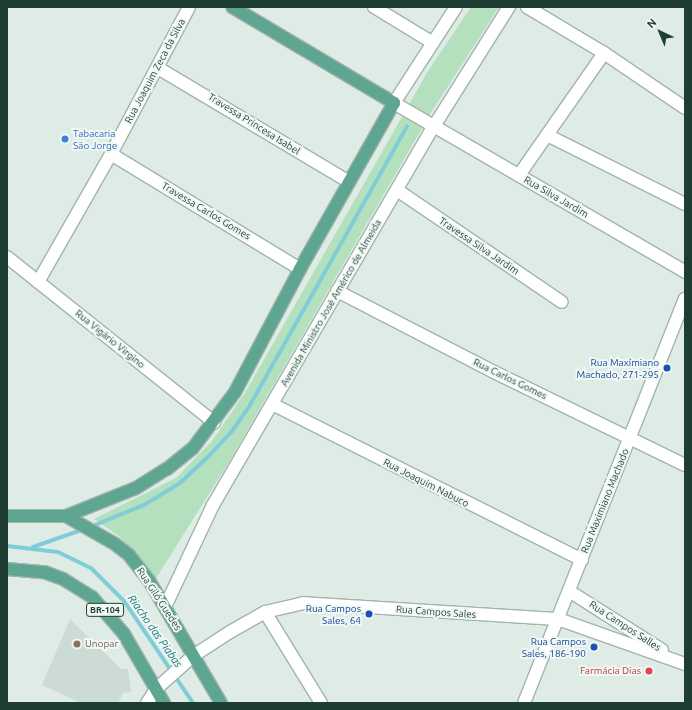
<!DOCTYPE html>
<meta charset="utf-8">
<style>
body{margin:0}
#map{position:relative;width:692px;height:710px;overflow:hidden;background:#deece5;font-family:Ubuntu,sans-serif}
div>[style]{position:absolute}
.built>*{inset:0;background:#ccdcd4}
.green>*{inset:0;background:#b4e0be}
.stream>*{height:4px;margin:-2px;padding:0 2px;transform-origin:2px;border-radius:2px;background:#80cdd7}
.roads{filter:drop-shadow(1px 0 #a1b4ac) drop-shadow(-1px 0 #a1b4ac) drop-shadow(0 1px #a1b4ac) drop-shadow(0 -1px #a1b4ac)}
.minor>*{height:12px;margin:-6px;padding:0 6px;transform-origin:6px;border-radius:6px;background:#fff}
.major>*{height:12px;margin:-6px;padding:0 6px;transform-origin:6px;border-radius:6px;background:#5ea691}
.dots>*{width:11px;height:11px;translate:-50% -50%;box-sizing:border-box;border:2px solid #eff8f3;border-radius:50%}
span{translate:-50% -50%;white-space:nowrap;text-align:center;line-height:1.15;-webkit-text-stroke:4px #eff8f3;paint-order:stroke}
.shield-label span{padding:1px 3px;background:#eff8f3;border:1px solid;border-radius:3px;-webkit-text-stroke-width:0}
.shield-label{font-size:9px;color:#1e3d33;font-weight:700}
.street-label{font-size:10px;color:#1e3d33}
.shop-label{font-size:10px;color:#366cbe}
.left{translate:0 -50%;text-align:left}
.transit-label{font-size:10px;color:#164399}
.right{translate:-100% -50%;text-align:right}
.education-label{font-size:10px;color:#785e54}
.health-label{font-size:10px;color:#be3a42}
.water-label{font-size:11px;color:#12717f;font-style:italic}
.frame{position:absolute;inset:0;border:8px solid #1e3d33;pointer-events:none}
.north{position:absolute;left:640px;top:12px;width:40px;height:40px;-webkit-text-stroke:3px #eff8f3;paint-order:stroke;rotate:316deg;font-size:11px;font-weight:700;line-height:16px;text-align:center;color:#1e3d33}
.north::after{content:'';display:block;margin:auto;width:14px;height:18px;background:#1e3d33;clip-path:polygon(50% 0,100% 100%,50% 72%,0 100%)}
</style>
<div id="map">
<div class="built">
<i style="clip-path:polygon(70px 619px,121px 669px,128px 669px,131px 692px,123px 693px,118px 703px,81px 703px,42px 685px)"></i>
</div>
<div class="green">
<i style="clip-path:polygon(471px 7px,499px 7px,432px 111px,229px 462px,155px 580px,137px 555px,119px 536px,94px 519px,176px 478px,212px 441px,246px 391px,428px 71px)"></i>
</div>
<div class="stream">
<i style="left:90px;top:527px;width:58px;rotate:-22.2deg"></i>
<i style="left:144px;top:505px;width:42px;rotate:-31.4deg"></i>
<i style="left:180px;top:483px;width:37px;rotate:-43deg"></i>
<i style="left:207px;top:458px;width:37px;rotate:-47deg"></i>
<i style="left:232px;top:431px;width:32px;rotate:-55deg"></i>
<i style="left:250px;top:405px;width:320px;rotate:-60.6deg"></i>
<i style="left:7px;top:546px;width:51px;rotate:6.7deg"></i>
<i style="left:58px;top:552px;width:37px;rotate:26deg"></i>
<i style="left:91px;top:568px;width:47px;rotate:45deg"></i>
<i style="left:124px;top:601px;width:123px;rotate:55.9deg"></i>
<i style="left:33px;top:547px;width:54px;rotate:-19.4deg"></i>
</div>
<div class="roads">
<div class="minor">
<i style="left:374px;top:7px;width:69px;rotate:31.4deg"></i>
<i style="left:456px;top:7px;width:114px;rotate:122.9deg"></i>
<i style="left:394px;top:103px;width:337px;rotate:30.1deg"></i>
<i style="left:527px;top:7px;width:90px;rotate:30.9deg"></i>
<i style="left:604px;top:53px;width:98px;rotate:34.2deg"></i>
<i style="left:158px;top:68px;width:222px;rotate:30.8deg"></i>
<i style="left:547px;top:135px;width:154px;rotate:26.6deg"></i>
<i style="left:111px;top:154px;width:221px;rotate:31.3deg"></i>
<i style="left:519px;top:175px;width:149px;rotate:-55.1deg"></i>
<i style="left:397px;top:190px;width:199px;rotate:34.2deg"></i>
<i style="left:7px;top:257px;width:265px;rotate:38.6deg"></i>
<i style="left:38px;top:282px;width:147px;rotate:-60.3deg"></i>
<i style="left:111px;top:154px;width:166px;rotate:-62deg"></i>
<i style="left:337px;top:291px;width:177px;rotate:27.3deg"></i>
<i style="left:494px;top:372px;width:212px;rotate:26deg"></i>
<i style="left:272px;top:404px;width:347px;rotate:26.7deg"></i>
<i style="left:569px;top:591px;width:110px;rotate:32.4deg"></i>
<i style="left:165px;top:607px;width:113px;rotate:-64.8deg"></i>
<i style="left:213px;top:505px;width:439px;rotate:-59.8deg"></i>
<i style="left:434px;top:126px;width:141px;rotate:-57.8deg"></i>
<i style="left:265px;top:612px;width:107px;rotate:58.4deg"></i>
<i style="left:147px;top:703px;width:17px;rotate:-57deg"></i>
<i style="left:156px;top:689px;width:50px;rotate:-41.7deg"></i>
<i style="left:193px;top:656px;width:44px;rotate:-33deg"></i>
<i style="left:230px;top:632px;width:40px;rotate:-29.7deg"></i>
<i style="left:265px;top:612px;width:39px;rotate:-13deg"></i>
<i style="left:303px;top:603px;width:256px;rotate:3.6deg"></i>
<i style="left:558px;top:619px;width:135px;rotate:19.5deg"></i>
<i style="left:524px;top:703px;width:435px;rotate:-68.3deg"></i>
</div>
<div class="major">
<i style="left:7px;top:516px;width:59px"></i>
<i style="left:66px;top:516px;width:56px;rotate:29.7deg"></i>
<i style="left:115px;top:544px;width:18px;rotate:38deg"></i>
<i style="left:129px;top:555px;width:34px;rotate:52deg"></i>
<i style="left:150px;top:582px;width:140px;rotate:59.6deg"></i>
<i style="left:66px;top:516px;width:75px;rotate:-21.8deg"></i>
<i style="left:136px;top:488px;width:36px;rotate:-32deg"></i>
<i style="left:167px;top:469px;width:33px;rotate:-39deg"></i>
<i style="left:193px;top:448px;width:70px;rotate:-53.1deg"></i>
<i style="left:235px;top:392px;width:139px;rotate:-62.1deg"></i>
<i style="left:300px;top:269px;width:191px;rotate:-60.5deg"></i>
<i style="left:394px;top:103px;width:188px;rotate:-149.3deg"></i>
<i style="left:7px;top:569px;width:37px;rotate:5deg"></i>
<i style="left:44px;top:572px;width:20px;rotate:20deg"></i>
<i style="left:63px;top:579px;width:34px;rotate:32deg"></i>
<i style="left:92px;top:597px;width:49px;rotate:49.1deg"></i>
<i style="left:124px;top:634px;width:80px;rotate:59.9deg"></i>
</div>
</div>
<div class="dots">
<i style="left:65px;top:139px;background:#3f7fe0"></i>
<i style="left:667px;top:368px;background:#1a4fb4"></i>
<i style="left:369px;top:614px;background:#1a4fb4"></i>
<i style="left:77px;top:644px;background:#8d6e63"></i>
<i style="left:594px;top:647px;background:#1a4fb4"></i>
<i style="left:649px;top:671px;background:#e0444e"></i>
</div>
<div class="shield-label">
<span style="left:105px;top:610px">BR-104</span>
</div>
<div class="street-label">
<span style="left:155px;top:71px;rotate:-62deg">Rua Joaquim Zeca da Silva</span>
<span style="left:254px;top:124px;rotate:32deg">Travessa Princesa Isabel</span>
<span style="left:556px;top:197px;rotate:30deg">Rua Silva Jardim</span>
<span style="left:206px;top:211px;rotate:31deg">Travessa Carlos Gomes</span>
<span style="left:479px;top:246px;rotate:34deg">Travessa Silva Jardim</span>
<span style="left:331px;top:303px;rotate:-60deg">Avenida Ministro José Américo de Almeida</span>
<span style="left:110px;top:339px;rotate:39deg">Rua Vigário Virgino</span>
<span style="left:510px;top:379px;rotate:26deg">Rua Carlos Gomes</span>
<span style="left:426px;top:483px;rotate:27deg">Rua Joaquim Nabuco</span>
<span style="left:605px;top:501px;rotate:-68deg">Rua Maximiano Machado</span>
<span style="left:159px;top:599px;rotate:57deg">Rua Giló Guedes</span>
<span style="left:436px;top:612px;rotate:4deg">Rua Campos Sales</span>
<span style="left:625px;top:626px;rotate:33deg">Rua Campos Salles</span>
</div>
<div class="shop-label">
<span class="left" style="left:73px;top:139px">Tabacaria<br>São Jorge</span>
</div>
<div class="transit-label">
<span class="right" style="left:659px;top:368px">Rua Maxímiano<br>Machado, 271-295</span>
<span class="right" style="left:361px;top:614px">Rua Campos<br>Sales, 64</span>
<span class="right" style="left:586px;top:647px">Rua Campos<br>Sales, 186-190</span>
</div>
<div class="education-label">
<span class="left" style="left:85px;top:644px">Unopar</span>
</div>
<div class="health-label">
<span class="right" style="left:641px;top:671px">Farmácia Dias</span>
</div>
<div class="water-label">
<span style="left:155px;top:631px;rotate:55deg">Riacho das Piabas</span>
</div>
<div class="frame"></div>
<div class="north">N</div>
</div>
